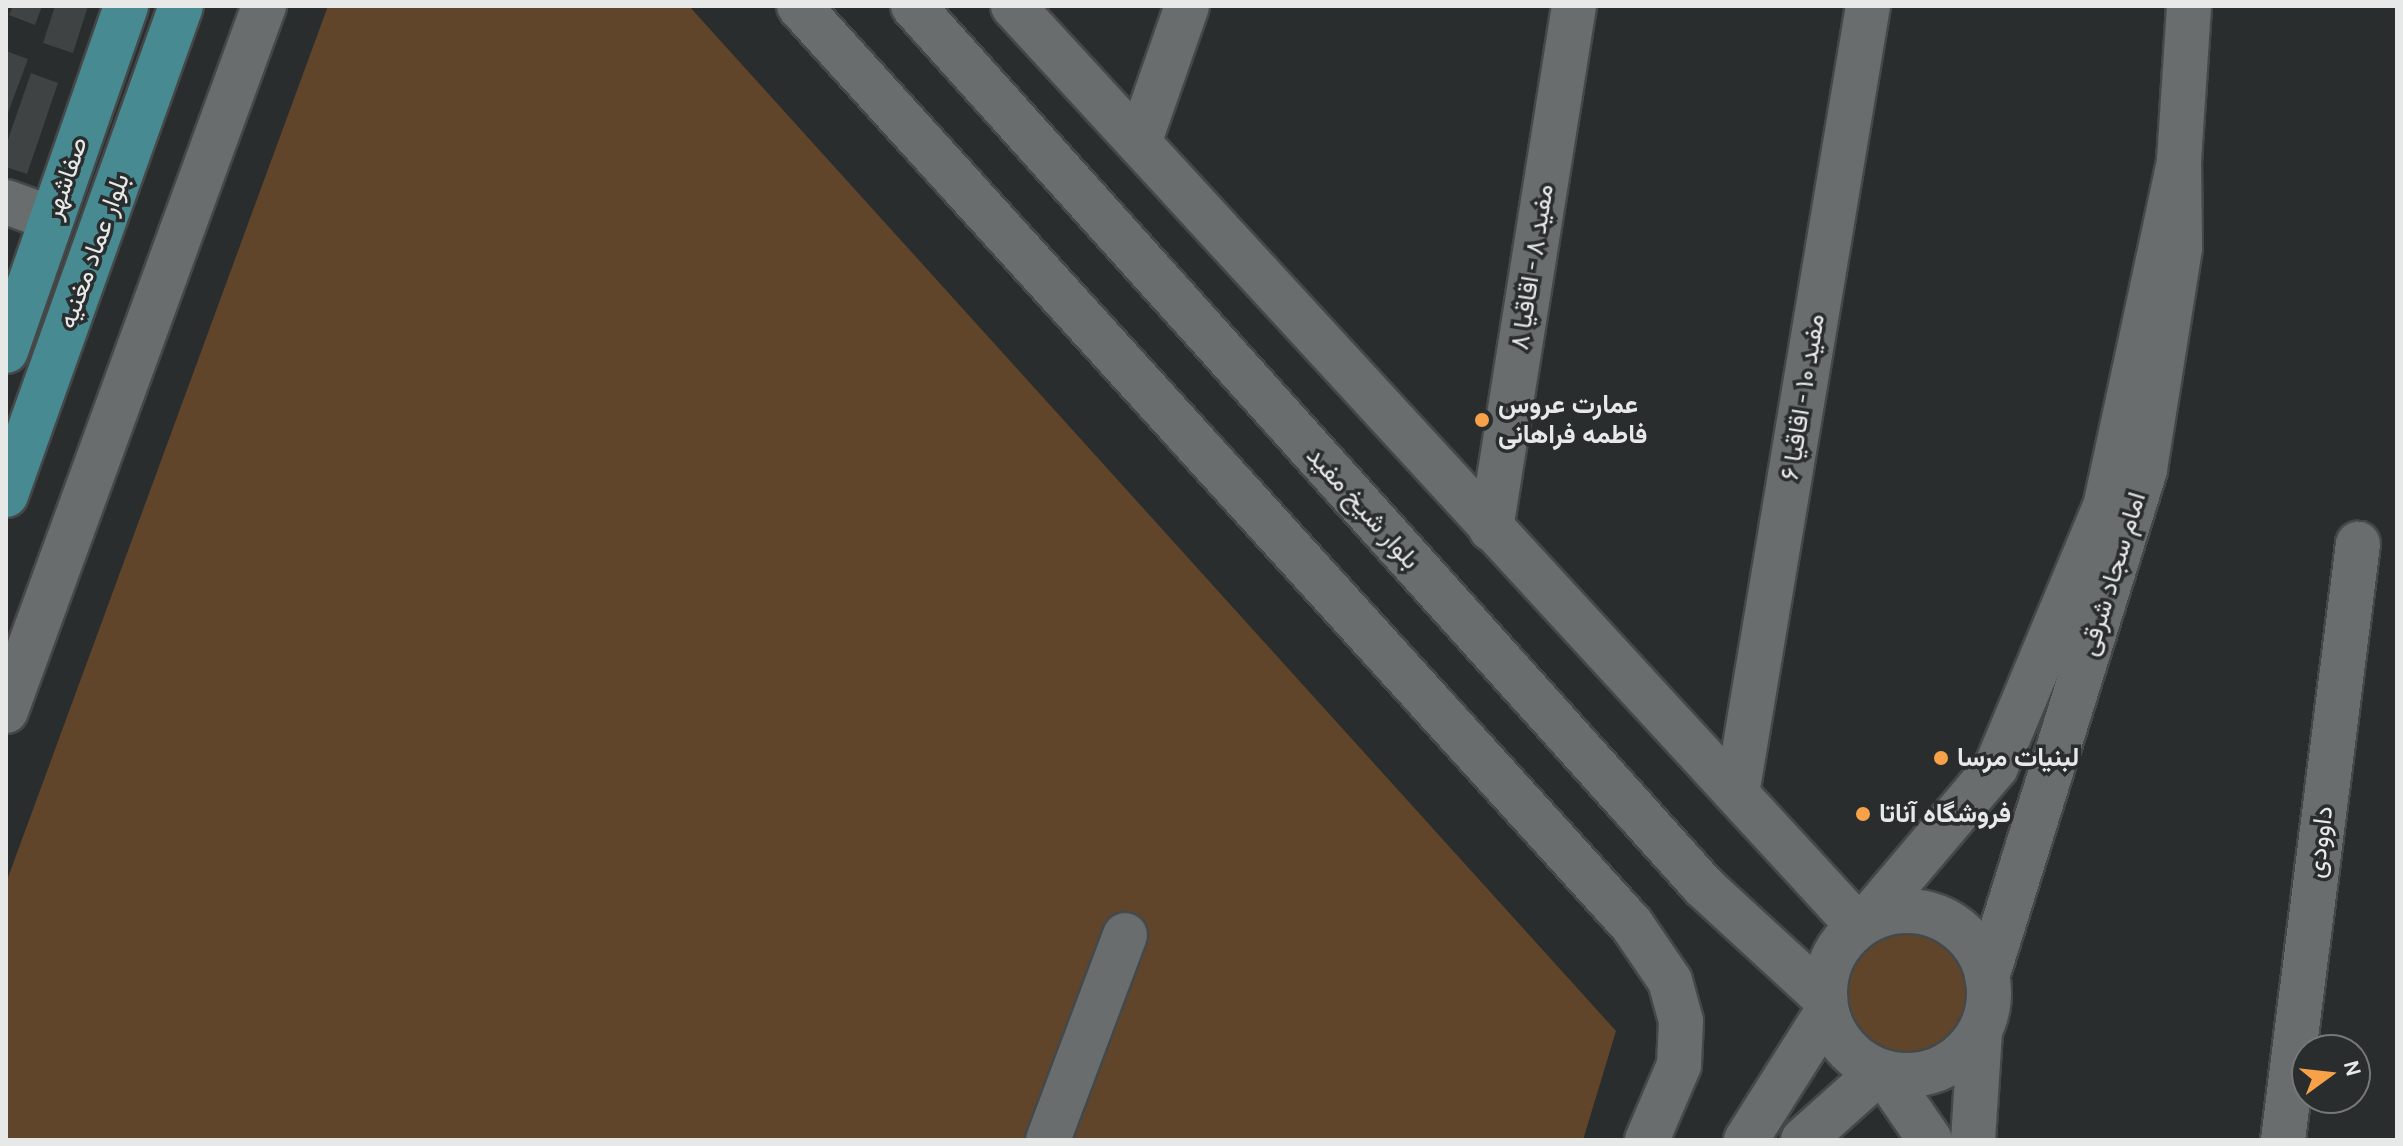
<!DOCTYPE html>
<meta charset="utf-8">
<style>
body{margin:0}
#map{position:relative;width:2403px;height:1146px;overflow:hidden;background:#2a2d2d;font-family:Karla,Vazirmatn,sans-serif}
div>[style]{position:absolute}
.green>*{inset:0;background:#61452b}
.round{border-radius:50%}
.building>*{inset:0;background:#3f4343}
.roads{filter:drop-shadow(2px 0 #454849) drop-shadow(-2px 0 #454849) drop-shadow(0 2px #454849) drop-shadow(0 -2px #454849)}
.minor>*{height:44px;margin:-22px;padding:0 22px;transform-origin:22px;border-radius:22px;background:#696d6e}
.minor>.ring{margin:-22px;padding:0;box-sizing:content-box;background:none;border:44px solid #696d6e;border-radius:50%}
.major>*{height:44px;margin:-22px;padding:0 22px;transform-origin:22px;border-radius:22px;background:#488a91}
.dots>*{width:22px;height:22px;translate:-50% -50%;box-sizing:border-box;border:4px solid #2a2d2d;border-radius:50%}
span{translate:-50% -50%;white-space:nowrap;text-align:center;line-height:1.15;-webkit-text-stroke:7px #2a2d2d;paint-order:stroke}
.street-label{font-size:26px;color:#e7e9e9}
.poi-label{font-size:26px;color:#e7e9e9;font-weight:700}
.left{translate:0 -50%;text-align:left}
.frame{position:absolute;inset:0;border:8px solid #e7e9e9;pointer-events:none}
.north{position:absolute;left:2291px;top:1034px;width:80px;height:80px;box-sizing:border-box;background:#2a2d2d;border:2px solid #767878;border-radius:50%;rotate:75deg;font-size:22px;font-weight:700;line-height:32px;text-align:center;color:#e7e9e9}
.north::after{content:'';display:block;margin:auto;width:28px;height:36px;background:#f7a148;clip-path:polygon(50% 0,100% 100%,50% 72%,0 100%)}
</style>
<div id="map">
<div class="green">
<i style="clip-path:polygon(328px 6px,689px 6px,1616px 1031px,1583px 1140px,6px 1140px,6px 883px)"></i>
<i class="round" style="left:1847px;top:933px;width:122px;height:122px"></i>
</div>
<div class="building">
<i style="clip-path:polygon(13px 6px,42px 6px,35px 25px,9px 15px)"></i>
<i style="clip-path:polygon(55px 6px,88px 6px,73px 53px,43px 43px)"></i>
<i style="clip-path:polygon(6px 51px,28px 59px,6px 118px)"></i>
<i style="clip-path:polygon(31px 73px,58px 83px,27px 174px,6px 167px,6px 145px)"></i>
</div>
<div class="roads">
<div class="minor">
<i style="left:799px;top:6px;width:1240px;rotate:47.81deg"></i>
<i style="left:1632px;top:925px;width:68px;rotate:55.8deg"></i>
<i style="left:1670px;top:981px;width:41px;rotate:74.6deg"></i>
<i style="left:1681px;top:1021px;width:44px;rotate:92.6deg"></i>
<i style="left:1679px;top:1065px;width:82px;rotate:113.1deg"></i>
<i style="left:913px;top:6px;width:1183px;rotate:48.08deg"></i>
<i style="left:1703px;top:886px;width:166px;rotate:42.6deg"></i>
<i style="left:1013px;top:6px;width:1249px;rotate:47.43deg"></i>
<i style="left:1139px;top:143px;width:145px;rotate:-70.7deg"></i>
<i style="left:2179px;top:161px;width:155px;rotate:-86.3deg"></i>
<i style="left:6px;top:202px;width:48px;rotate:19.6deg"></i>
<i style="left:1491px;top:529px;width:530px;rotate:-80.98deg"></i>
<i style="left:6px;top:711px;width:751px;rotate:-69.9deg"></i>
<i style="left:1738px;top:788px;width:793px;rotate:-80.56deg"></i>
<i class="ring" style="left:1825px;top:911px;width:120px;height:120px"></i>
<i style="left:1865px;top:922px;width:203px;rotate:-49.8deg"></i>
<i style="left:1996px;top:767px;width:282px;rotate:-67.3deg"></i>
<i style="left:2105px;top:507px;width:354px;rotate:-77.9deg"></i>
<i style="left:2179px;top:161px;width:87px;rotate:89.3deg"></i>
<i style="left:2180px;top:248px;width:225px;rotate:99deg"></i>
<i style="left:2145px;top:470px;width:531px;rotate:107.31deg"></i>
<i style="left:1884px;top:1073px;width:81px;rotate:55.5deg"></i>
<i style="left:1048px;top:1140px;width:219px;rotate:-69.4deg"></i>
<i style="left:1746px;top:1140px;width:151px;rotate:-57.7deg"></i>
<i style="left:1803px;top:1140px;width:102px;rotate:-41.8deg"></i>
<i style="left:1973px;top:1140px;width:108px;rotate:-86.3deg"></i>
<i style="left:2283px;top:1140px;width:601px;rotate:-82.83deg"></i>
</div>
<div class="major">
<i style="left:6px;top:351px;width:365px;rotate:-70.8deg"></i>
<i style="left:6px;top:495px;width:519px;rotate:-70.31deg"></i>
</div>
</div>
<div class="dots">
<i style="left:1482px;top:420px;background:#f7a148"></i>
<i style="left:1941px;top:758px;background:#f7a148"></i>
<i style="left:1863px;top:814px;background:#f7a148"></i>
</div>
<div class="street-label">
<span style="left:66px;top:178px;rotate:-71deg">صفاشهر</span>
<span style="left:94px;top:251px;rotate:-70deg">بلوار عماد مغنیه</span>
<span style="left:1532px;top:267px;rotate:-81deg">مفید ۸ - اقاقیا ۸</span>
<span style="left:1803px;top:397px;rotate:-81deg">مفید ۱۰ - اقاقیا ۶</span>
<span style="left:1363px;top:508px;rotate:48deg">بلوار شیخ مفید</span>
<span style="left:2113px;top:574px;rotate:-73deg">امام سجاد شرقی</span>
<span style="left:2320px;top:842px;rotate:-83deg">داوودی</span>
</div>
<div class="poi-label">
<span class="left" style="left:1498px;top:420px">عمارت عروس<br>فاطمه فراهانی</span>
<span class="left" style="left:1957px;top:758px">لبنیات مرسا</span>
<span class="left" style="left:1879px;top:814px">فروشگاه آناتا</span>
</div>
<div class="frame"></div>
<div class="north">N</div>
</div>
